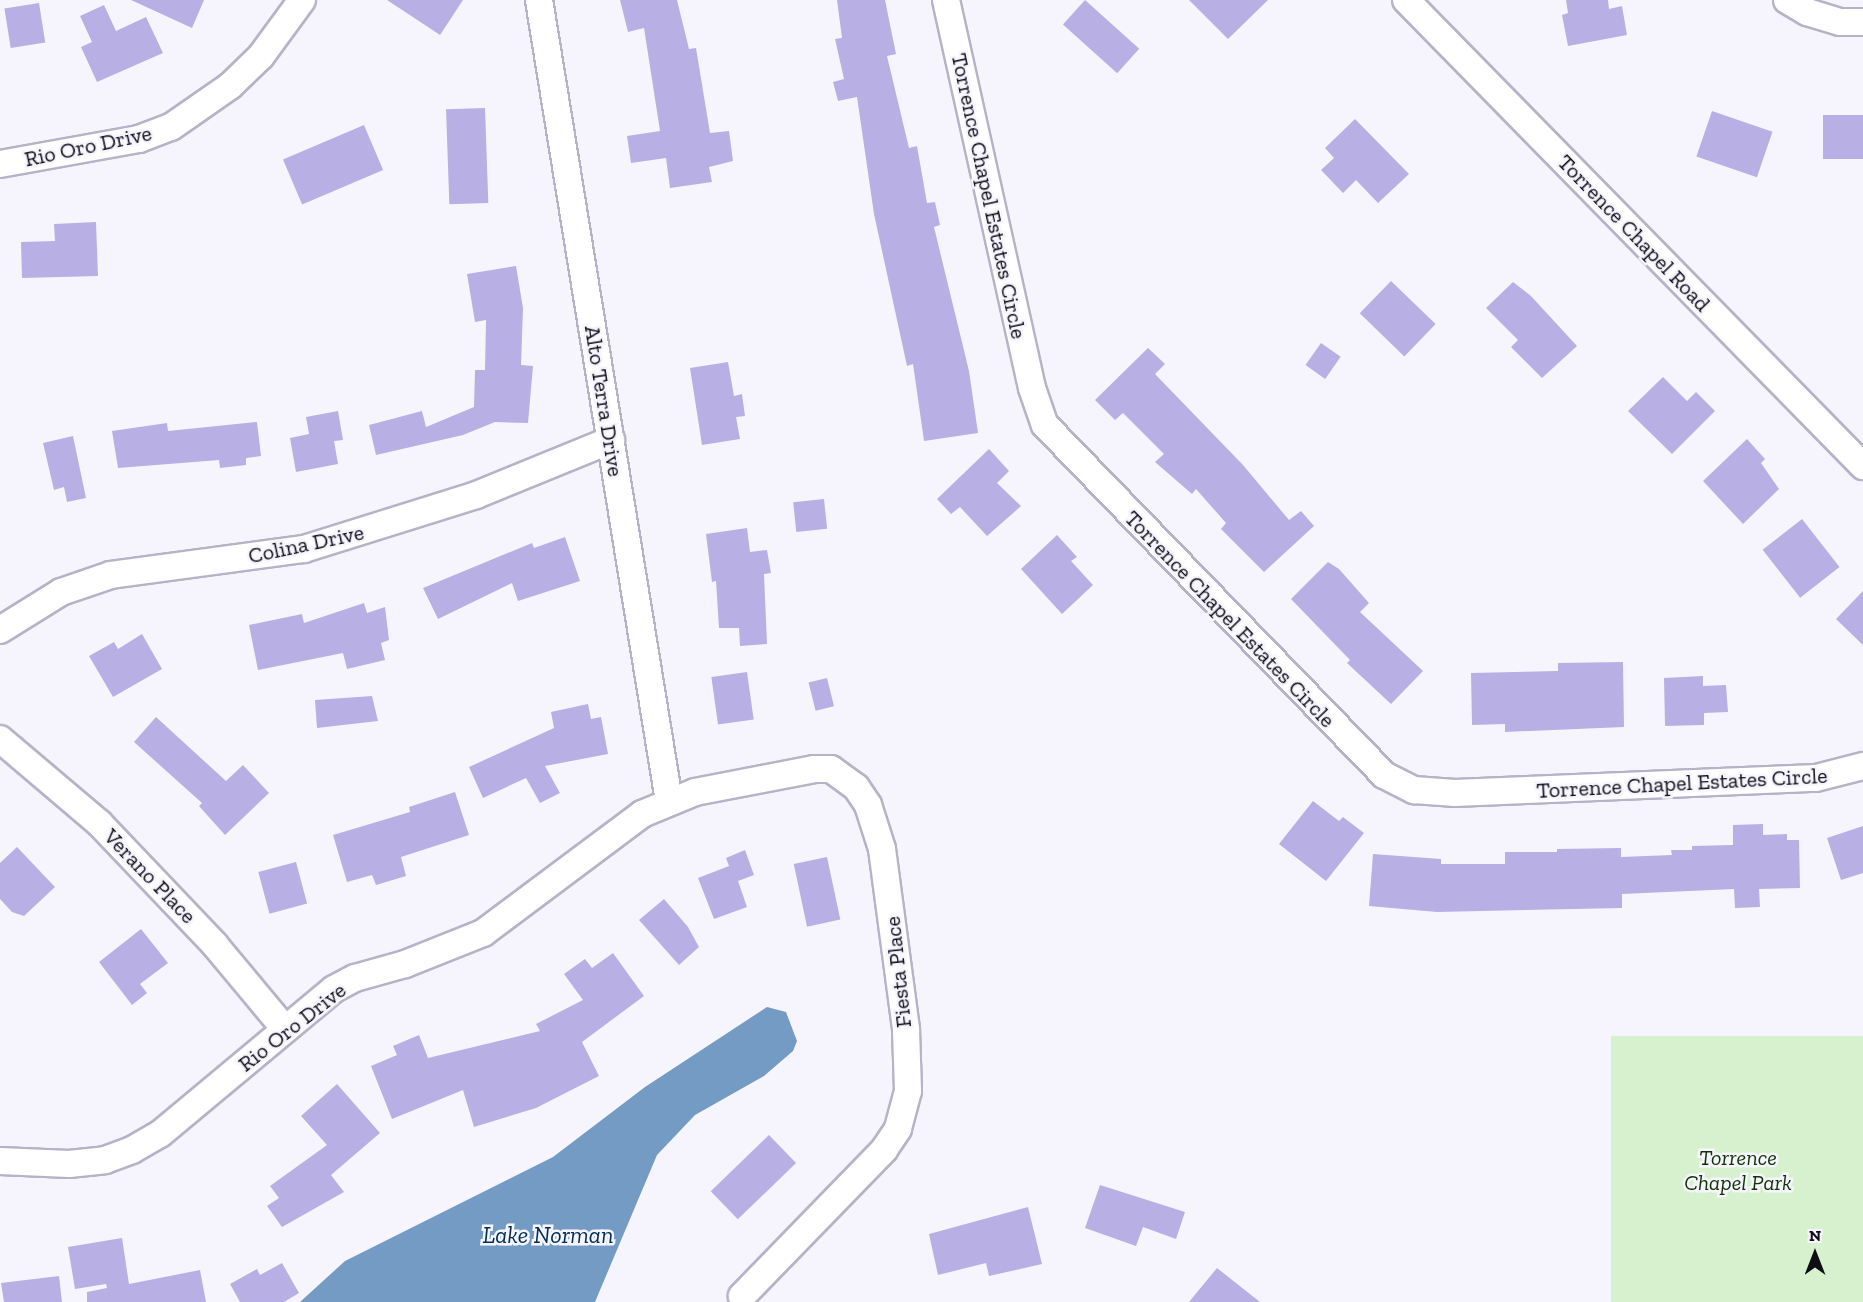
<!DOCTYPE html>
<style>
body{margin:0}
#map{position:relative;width:1863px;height:1302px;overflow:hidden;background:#f6f5fe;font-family:"Zilla Slab",serif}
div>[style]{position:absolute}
.green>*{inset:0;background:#d7f1cf;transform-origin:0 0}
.water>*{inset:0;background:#739bc3}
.building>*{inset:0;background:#b8afe4;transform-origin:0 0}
.roads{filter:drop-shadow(2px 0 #b6b3c8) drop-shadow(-2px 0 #b6b3c8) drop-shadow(0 2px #b6b3c8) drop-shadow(0 -2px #b6b3c8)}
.minor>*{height:26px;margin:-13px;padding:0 13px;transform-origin:13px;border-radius:13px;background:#fff}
span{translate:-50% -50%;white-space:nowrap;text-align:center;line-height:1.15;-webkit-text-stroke:5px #f6f5fe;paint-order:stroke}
.street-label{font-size:22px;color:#0f0e15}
.park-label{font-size:22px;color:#123304;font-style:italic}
.water-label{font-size:24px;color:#002e55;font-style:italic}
.north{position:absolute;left:1785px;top:1224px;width:60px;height:60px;-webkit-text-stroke:4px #f6f5fe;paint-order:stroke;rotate:0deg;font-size:16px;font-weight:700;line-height:24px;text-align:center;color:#0f0e15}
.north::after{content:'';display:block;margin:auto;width:21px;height:27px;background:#0f0e15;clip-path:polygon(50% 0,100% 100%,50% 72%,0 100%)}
</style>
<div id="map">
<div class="green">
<i style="left:1863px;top:1036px;width:266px;height:252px;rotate:90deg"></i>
</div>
<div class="water">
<i style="clip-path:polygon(767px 1007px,786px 1012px,797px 1041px,793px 1051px,764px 1076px,695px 1115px,657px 1155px,595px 1302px,300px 1302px,345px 1261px,553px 1157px,645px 1087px)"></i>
</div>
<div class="building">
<i style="clip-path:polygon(131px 0,204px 0,192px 28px)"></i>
<i style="clip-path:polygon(387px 0,463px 0,440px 35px)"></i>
<i style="clip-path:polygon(620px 0,677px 0,689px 49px,696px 48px,710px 133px,729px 131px,733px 161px,709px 167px,712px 182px,670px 188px,666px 158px,631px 163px,627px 136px,660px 131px,644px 28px,628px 32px)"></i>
<i style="clip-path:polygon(837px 0,885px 0,896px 54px,887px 56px,909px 148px,917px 146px,927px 203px,935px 202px,940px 225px,934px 227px,969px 371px,978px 433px,924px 441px,913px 364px,907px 366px,874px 214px,857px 97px,838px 101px,833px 82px,844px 79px,835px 39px,842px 38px)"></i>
<i style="left:1085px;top:0;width:73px;height:33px;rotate:42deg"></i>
<i style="clip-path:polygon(1189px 0,1268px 0,1228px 39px)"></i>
<i style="clip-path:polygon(1566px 0,1608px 0,1609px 9px,1622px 6px,1627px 35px,1568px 46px,1562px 15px,1568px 13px)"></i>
<i style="left:39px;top:3px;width:40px;height:35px;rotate:81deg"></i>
<i style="clip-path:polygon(104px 5px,116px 31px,146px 17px,163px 53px,97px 82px,81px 47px,92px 42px,80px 16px)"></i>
<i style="left:485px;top:108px;width:95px;height:39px;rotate:88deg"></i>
<i style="left:1712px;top:111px;width:64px;height:48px;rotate:19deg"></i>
<i style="left:1863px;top:115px;width:44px;height:40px;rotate:90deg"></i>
<i style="clip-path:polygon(1355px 119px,1409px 174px,1378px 203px,1356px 180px,1343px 193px,1321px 170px,1334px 158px,1325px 148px)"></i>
<i style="left:364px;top:125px;width:49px;height:88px;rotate:67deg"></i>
<i style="clip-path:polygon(96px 222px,98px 276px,22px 278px,21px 242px,55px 241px,54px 224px)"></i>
<i style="clip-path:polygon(516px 266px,523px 308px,521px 365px,533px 366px,528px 423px,495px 422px,463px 435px,376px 455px,369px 425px,422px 411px,426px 427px,474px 407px,475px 370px,485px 370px,486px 320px,475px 322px,467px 274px)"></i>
<i style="left:1391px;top:281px;width:62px;height:45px;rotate:44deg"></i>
<i style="clip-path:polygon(1513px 282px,1531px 296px,1577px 346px,1542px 378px,1511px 347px,1518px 340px,1486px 308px)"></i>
<i style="left:1321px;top:343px;width:24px;height:27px;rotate:35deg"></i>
<i style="clip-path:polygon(1148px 348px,1165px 364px,1155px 374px,1243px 465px,1289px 520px,1301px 511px,1314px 526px,1264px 572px,1221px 529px,1226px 523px,1196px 489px,1192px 494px,1155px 462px,1164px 454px,1123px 413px,1115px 420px,1095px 400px)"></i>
<i style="clip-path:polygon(728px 362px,734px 396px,742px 394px,745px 416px,736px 417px,740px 439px,702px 445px,690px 368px)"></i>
<i style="clip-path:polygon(1663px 377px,1687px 401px,1696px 392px,1715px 411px,1672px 454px,1628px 411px)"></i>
<i style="clip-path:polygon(338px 411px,343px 440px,334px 441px,338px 464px,296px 472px,290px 438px,309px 434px,306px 417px)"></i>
<i style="clip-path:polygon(257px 422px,261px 456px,246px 458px,246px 465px,220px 468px,219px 460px,118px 468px,112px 431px,167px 423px,168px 431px)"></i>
<i style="clip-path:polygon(73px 436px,86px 498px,67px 502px,64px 487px,54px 490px,43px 443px)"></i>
<i style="clip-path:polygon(1747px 439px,1765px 459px,1761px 463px,1779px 489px,1743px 524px,1703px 481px)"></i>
<i style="clip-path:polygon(989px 449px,1009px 471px,997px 483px,1021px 506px,987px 536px,960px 507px,951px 514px,937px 499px)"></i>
<i style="left:824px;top:499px;width:30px;height:31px;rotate:84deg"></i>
<i style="left:1802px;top:519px;width:61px;height:50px;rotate:52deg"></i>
<i style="clip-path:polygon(747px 528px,750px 552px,767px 550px,771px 573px,764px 574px,767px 644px,740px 646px,739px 628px,719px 628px,716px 581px,712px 582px,706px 534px)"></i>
<i style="clip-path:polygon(1057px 535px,1077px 557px,1071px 561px,1093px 585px,1062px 614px,1021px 569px)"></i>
<i style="clip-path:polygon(565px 537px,580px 581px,518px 601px,512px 583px,438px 619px,423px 588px,532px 543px,534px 548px)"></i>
<i style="clip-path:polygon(1328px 562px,1339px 569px,1369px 603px,1360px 612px,1423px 671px,1391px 704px,1347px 663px,1350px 660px,1291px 599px)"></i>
<i style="clip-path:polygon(1863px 591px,1863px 645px,1836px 619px)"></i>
<i style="clip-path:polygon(364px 603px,367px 613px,385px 607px,389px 640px,381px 643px,385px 660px,347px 669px,343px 653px,258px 670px,249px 625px,302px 614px,304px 623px)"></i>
<i style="clip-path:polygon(142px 634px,162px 669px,113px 697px,89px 656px,114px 642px,118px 649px)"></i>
<i style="clip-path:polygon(1623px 662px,1624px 727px,1505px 732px,1505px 724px,1472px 725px,1471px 673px,1558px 671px,1558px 663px)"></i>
<i style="left:747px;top:672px;width:48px;height:36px;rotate:82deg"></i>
<i style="clip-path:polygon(1703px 676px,1703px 686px,1726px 685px,1728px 712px,1704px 713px,1704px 725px,1665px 726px,1664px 678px)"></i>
<i style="left:827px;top:678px;width:29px;height:19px;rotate:76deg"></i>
<i style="clip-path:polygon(372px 696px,378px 721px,317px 728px,315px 700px)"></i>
<i style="clip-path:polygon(588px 704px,591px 719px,601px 717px,608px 754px,545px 766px,560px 793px,540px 803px,526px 778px,483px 798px,469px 767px,554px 728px,551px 712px)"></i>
<i style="clip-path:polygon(156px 717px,226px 781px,243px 765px,269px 793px,225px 835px,199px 806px,202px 803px,134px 742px)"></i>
<i style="clip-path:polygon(455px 792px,469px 835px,401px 857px,406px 876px,376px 885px,372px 875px,347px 882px,333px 835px,410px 812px,409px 807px)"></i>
<i style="clip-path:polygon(1313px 801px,1339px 821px,1343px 817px,1364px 833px,1326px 881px,1279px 844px)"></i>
<i style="clip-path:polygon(1763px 824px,1763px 835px,1787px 834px,1787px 840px,1799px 840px,1800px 888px,1759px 889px,1760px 907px,1735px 908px,1734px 889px,1622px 894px,1622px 908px,1437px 912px,1369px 906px,1373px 854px,1441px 859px,1441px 864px,1505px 864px,1505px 852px,1557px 852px,1557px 849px,1621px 848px,1621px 857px,1672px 855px,1671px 850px,1692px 850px,1692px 846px,1733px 845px,1733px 825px)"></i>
<i style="clip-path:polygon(1863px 826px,1863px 873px,1841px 880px,1827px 838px)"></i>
<i style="clip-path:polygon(17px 847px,55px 887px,24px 916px,12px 912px,0 899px,0 863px)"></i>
<i style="clip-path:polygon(745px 850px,754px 875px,738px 881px,747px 907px,714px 919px,698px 878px,729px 866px,726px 858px)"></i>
<i style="left:827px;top:857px;width:64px;height:34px;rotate:78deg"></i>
<i style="left:296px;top:862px;width:43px;height:39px;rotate:75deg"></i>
<i style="clip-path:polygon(664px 899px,688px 927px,699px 947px,679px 965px,639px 920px)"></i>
<i style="clip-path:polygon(141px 929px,168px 963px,140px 984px,147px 993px,132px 1005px,99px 962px)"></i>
<i style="clip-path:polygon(613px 953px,644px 996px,582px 1042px,599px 1076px,536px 1108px,474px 1127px,463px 1090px,392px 1119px,371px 1066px,397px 1055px,393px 1046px,419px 1035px,428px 1058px,540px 1031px,536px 1024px,583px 1000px,564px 974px,585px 959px,592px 968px)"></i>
<i style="clip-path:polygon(337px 1084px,380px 1133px,331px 1175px,344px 1192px,282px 1227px,267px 1206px,279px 1198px,270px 1186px,327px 1145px,301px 1116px)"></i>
<i style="left:769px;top:1135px;width:39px;height:81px;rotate:46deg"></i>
<i style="clip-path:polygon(1100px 1185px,1185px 1212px,1176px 1239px,1143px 1227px,1136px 1246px,1085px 1228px)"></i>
<i style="clip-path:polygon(1028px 1207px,1042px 1264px,989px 1276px,986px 1263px,938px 1275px,929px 1234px)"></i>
<i style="clip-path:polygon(122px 1238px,129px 1284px,200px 1270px,206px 1302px,87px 1302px,87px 1292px,107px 1288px,106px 1284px,75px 1289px,68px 1247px)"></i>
<i style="clip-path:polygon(282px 1263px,299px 1293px,284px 1302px,240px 1302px,230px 1284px,257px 1269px,260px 1275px)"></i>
<i style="clip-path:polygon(1217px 1268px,1260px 1302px,1189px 1302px)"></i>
<i style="clip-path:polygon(59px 1276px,62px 1302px,4px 1302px,1px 1283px)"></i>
</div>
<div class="roads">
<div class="minor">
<i style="left:539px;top:0;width:811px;rotate:80.78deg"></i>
<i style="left:946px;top:0;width:397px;rotate:77.5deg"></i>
<i style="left:1032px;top:388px;width:39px;rotate:71deg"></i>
<i style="left:1045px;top:425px;width:487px;rotate:45.9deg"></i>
<i style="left:1384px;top:775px;width:34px;rotate:27deg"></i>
<i style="left:1414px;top:790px;width:41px;rotate:4.2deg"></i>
<i style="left:1455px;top:793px;width:361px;rotate:-2.4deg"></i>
<i style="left:1816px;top:778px;width:49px;rotate:-14.3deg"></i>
<i style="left:1406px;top:0;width:653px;rotate:45.56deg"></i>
<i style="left:1787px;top:0;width:23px;rotate:31deg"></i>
<i style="left:1807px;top:12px;width:34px;rotate:17deg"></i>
<i style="left:1840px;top:22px;width:23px"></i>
<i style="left:0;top:164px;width:141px;rotate:-10.2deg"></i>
<i style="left:139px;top:139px;width:34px;rotate:-21deg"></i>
<i style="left:171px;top:127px;width:72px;rotate:-34.8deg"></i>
<i style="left:230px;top:86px;width:43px;rotate:-44.1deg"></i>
<i style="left:261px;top:56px;width:69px;rotate:-53.8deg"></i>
<i style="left:0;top:630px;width:72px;rotate:-31.9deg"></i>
<i style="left:61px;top:592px;width:53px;rotate:-18.8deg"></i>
<i style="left:111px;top:575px;width:195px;rotate:-7.7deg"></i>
<i style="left:304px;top:549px;width:180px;rotate:-17.4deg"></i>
<i style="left:476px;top:495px;width:146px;rotate:-22.2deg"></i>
<i style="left:0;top:739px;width:130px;rotate:40.3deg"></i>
<i style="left:99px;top:823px;width:168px;rotate:46.4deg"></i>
<i style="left:215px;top:945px;width:109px;rotate:50.2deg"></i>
<i style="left:0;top:1161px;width:69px;rotate:2.5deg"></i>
<i style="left:69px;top:1164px;width:36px;rotate:-6deg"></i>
<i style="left:105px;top:1160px;width:29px;rotate:-20deg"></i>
<i style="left:132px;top:1150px;width:32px;rotate:-30deg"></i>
<i style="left:160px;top:1134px;width:226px;rotate:-39.8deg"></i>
<i style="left:334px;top:989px;width:24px;rotate:-28deg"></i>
<i style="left:355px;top:978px;width:52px;rotate:-15.6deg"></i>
<i style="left:405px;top:964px;width:84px;rotate:-21.7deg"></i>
<i style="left:483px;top:933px;width:199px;rotate:-36.8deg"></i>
<i style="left:642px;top:814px;width:57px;rotate:-22.5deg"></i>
<i style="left:695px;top:792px;width:121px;rotate:-10.9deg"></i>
<i style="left:814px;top:769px;width:17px"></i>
<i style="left:831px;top:769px;width:31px;rotate:36deg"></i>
<i style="left:856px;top:787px;width:22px;rotate:56deg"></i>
<i style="left:868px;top:805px;width:46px;rotate:72.3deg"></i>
<i style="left:882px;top:849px;width:183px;rotate:82.4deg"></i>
<i style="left:906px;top:1030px;width:61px;rotate:88.1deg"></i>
<i style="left:908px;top:1091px;width:39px;rotate:105deg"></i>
<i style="left:898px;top:1129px;width:25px;rotate:124deg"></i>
<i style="left:884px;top:1150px;width:204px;rotate:134.2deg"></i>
</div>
</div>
<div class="street-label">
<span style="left:88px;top:146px;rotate:-12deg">Rio Oro Drive</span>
<span style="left:989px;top:196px;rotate:78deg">Torrence Chapel Estates Circle</span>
<span style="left:1634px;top:233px;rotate:46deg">Torrence Chapel Road</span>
<span style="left:604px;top:401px;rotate:81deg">Alto Terra Drive</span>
<span style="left:306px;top:544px;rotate:-12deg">Colina Drive</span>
<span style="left:1230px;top:619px;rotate:46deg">Torrence Chapel Estates Circle</span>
<span style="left:1682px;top:783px;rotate:-3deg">Torrence Chapel Estates Circle</span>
<span style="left:150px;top:876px;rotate:46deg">Verano Place</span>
<span style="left:898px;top:972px;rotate:-96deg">Fiesta Place</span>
<span style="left:292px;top:1027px;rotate:-38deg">Rio Oro Drive</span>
</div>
<div class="park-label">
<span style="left:1738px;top:1170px">Torrence<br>Chapel Park</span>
</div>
<div class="water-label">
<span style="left:548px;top:1235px">Lake Norman</span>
</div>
<div class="north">N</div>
</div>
